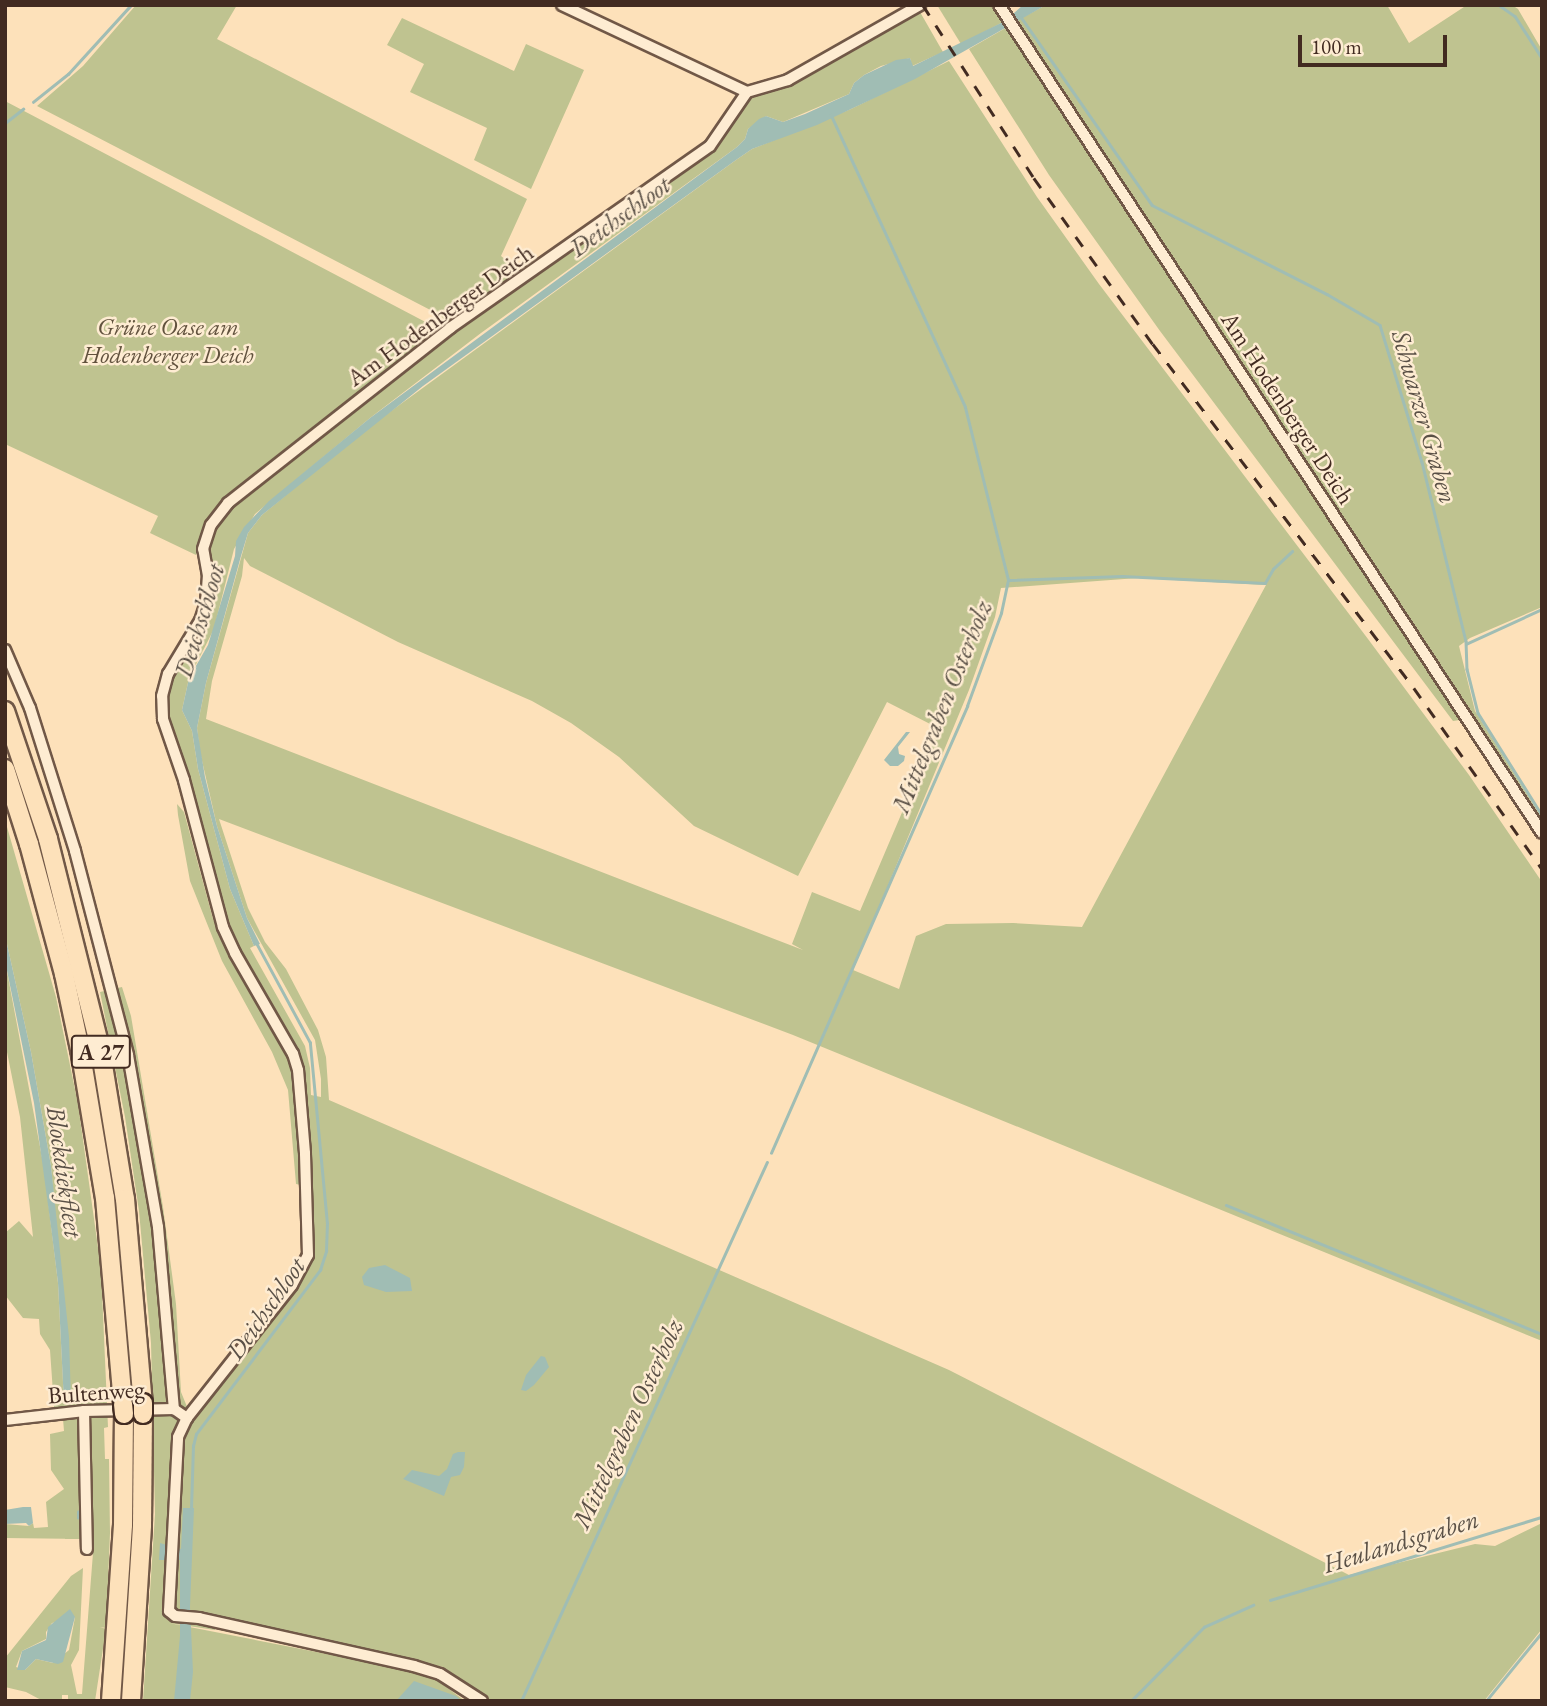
<!DOCTYPE html>
<meta charset="utf-8">
<style>
body{margin:0}
#map{position:relative;width:1547px;height:1706px;overflow:hidden;background:#fde1ba;font-family:"EB Garamond",serif}
div>[style]{position:absolute}
.green>*{inset:0;background:#bfc390}
.water>*{inset:0;background:#a0bdb4}
.stream>*{height:2.5px;margin:-1.25px;padding:0 1.25px;transform-origin:1.25px;border-radius:1.25px;background:#a0bdb4}
.roads{filter:drop-shadow(2px 0 #715847) drop-shadow(-2px 0 #715847) drop-shadow(0 2px #715847) drop-shadow(0 -2px #715847)}
.minor>*{height:10px;margin:-5px;padding:0 5px;transform-origin:5px;border-radius:5px;background:#feecd2}
.motorway>*{height:18px;margin:-9px;padding:0 9px;transform-origin:9px;border-radius:9px;background:#fde1ba}
.rail>*{height:2.5px;margin-top:-1.25px;transform-origin:0;background:repeating-linear-gradient(90deg,#422b21 0 12px,transparent 0 24px)}
.bridges{filter:drop-shadow(2px 0 #422b21) drop-shadow(-2px 0 #422b21) drop-shadow(0 2px #422b21) drop-shadow(0 -2px #422b21)}
.motorway-bridge>*{height:18px;margin:-9px;padding:0 9px;transform-origin:9px;border-radius:9px;background:#fde1ba}
span{translate:-50% -50%;white-space:nowrap;text-align:center;line-height:1.15;-webkit-text-stroke:5px #feecd2;paint-order:stroke}
.shield-label span{padding:2px 5px;background:#feecd2;border:2px solid;border-radius:5px;-webkit-text-stroke-width:0}
.shield-label{font-size:23px;color:#422b21;font-weight:700}
.street-label{font-size:24px;color:#422b21}
.park-label{font-size:24px;color:#61513d;font-style:italic}
.water-label{font-size:26px;color:#5a5046;font-style:italic}
.frame{position:absolute;inset:0;border:7px solid #422b21;pointer-events:none}
.scale{position:absolute;left:1298px;top:35px;width:149px;height:32px;box-sizing:border-box;border:4px solid #422b21;border-top:0;padding-left:9px;font-size:21px;line-height:24px;white-space:nowrap;color:#422b21;-webkit-text-stroke:5px #feecd2;paint-order:stroke}
</style>
<div id="map">
<div class="green">
<i style="clip-path:polygon(136px 5px,237px 5px,217px 39px,527px 199px,501px 256px,522px 273px,451px 322px,445px 321px,440px 315px,37px 106px,83px 66px)"></i>
<i style="clip-path:polygon(937px 5px,997px 5px,1005px 21px,961px 44px)"></i>
<i style="clip-path:polygon(1046px 5px,1387px 5px,1409px 43px,1467px 5px,1512px 5px,1518px 9px,1542px 50px,1542px 607px,1470px 638px,1459px 646px,1475px 711px,1542px 818px,1542px 826px,1016px 21px)"></i>
<i style="clip-path:polygon(evenodd,920px 12px,943px 52px,912px 66px,910px 58px,881px 66px,864px 75px,854px 83px,849px 94px,783px 122px,766px 116px,748px 129px,745px 139px,737px 147px,481px 333px,370px 418px,255px 514px,234px 549px,214px 629px,189px 678px,182px 710px,192px 731px,198px 769px,230px 889px,254px 946px,250px 948px,305px 1046px,310px 1068px,311px 1095px,321px 1097px,321px 1079px,315px 1040px,247px 918px,217px 826px,200px 752px,197px 728px,206px 683px,248px 533px,262px 515px,365px 430px,736px 160px,752px 149px,851px 109px,949px 61px,1037px 197px,1099px 284px,1368px 639px,1469px 775px,1542px 882px,1542px 1341px,793px 1035px,219px 819px,248px 908px,265px 942px,286px 969px,318px 1030px,326px 1057px,329px 1100px,949px 1370px,1349px 1575px,1475px 1544px,1495px 1546px,1542px 1523px,1542px 1629px,1484px 1701px,490px 1701px,443px 1667px,216px 1617px,215px 1630px,169px 1623px,393px 1667px,437px 1680px,465px 1701px,143px 1701px,155px 1514px,151px 1343px,139px 1211px,125px 1117px,100px 992px,122px 987px,131px 1016px,163px 1207px,176px 1304px,181px 1392px,192px 1419px,288px 1300px,312px 1256px,310px 1187px,296px 1184px,288px 1090px,272px 1052px,222px 961px,190px 881px,178px 815px,177px 804px,184px 812px,213px 919px,229px 957px,288px 1052px,296px 1092px,303px 1075px,300px 1057px,234px 941px,169px 727px,166px 707px,168px 687px,197px 635px,212px 535px,229px 507px,446px 336px,711px 151px,743px 104px,754px 94px,789px 86px,920px 12px,244px 558px,250px 566px,398px 642px,532px 701px,571px 723px,619px 757px,694px 826px,798px 876px,887px 702px,938px 728px,860px 911px,812px 892px,792px 944px,803px 950px,206px 719px,212px 681px,242px 576px,244px 558px,920px 12px,1138px 578px,1266px 585px,1082px 927px,1013px 923px,946px 924px,916px 936px,899px 989px,853px 970px,969px 690px,995px 617px,1001px 588px,1138px 578px)"></i>
<i style="clip-path:polygon(402px 18px,514px 71px,526px 44px,584px 70px,531px 189px,474px 160px,487px 128px,410px 92px,424px 64px,387px 45px)"></i>
<i style="clip-path:polygon(1009px 26px,1135px 224px,1460px 720px,1453px 721px,1160px 331px,1049px 175px,969px 49px)"></i>
<i style="clip-path:polygon(5px 101px,435px 327px,437px 332px,223px 502px,212px 516px,196px 555px,150px 533px,158px 516px,5px 444px)"></i>
<i style="clip-path:polygon(evenodd,5px 820px,56px 997px,78px 1104px,101px 1269px,108px 1427px,104px 1428px,105px 1459px,109px 1459px,110px 1533px,106px 1628px,100px 1627px,106px 1629px,95px 1701px,68px 1701px,68px 1695px,62px 1695px,62px 1701px,43px 1701px,26px 1692px,5px 1687px,5px 1658px,71px 1576px,83px 1568px,79px 1650px,71px 1665px,77px 1694px,82px 1694px,93px 1553px,85px 1550px,84px 1539px,5px 1538px,5px 1524px,29px 1526px,33px 1523px,34px 1528px,48px 1527px,46px 1502px,64px 1489px,51px 1470px,50px 1434px,64px 1431px,62px 1407px,54px 1407px,50px 1350px,40px 1334px,39px 1319px,23px 1318px,5px 1295px,5px 1233px,19px 1221px,33px 1237px,20px 1117px,5px 1042px,5px 961px,44px 1168px,58px 1283px,64px 1402px,71px 1401px,51px 1166px,31px 1052px,5px 935px,5px 820px,75px 1617px,69px 1650px,53px 1663px,36px 1659px,25px 1670px,16px 1667px,22px 1651px,46px 1639px,46px 1632px,52px 1623px,75px 1617px)"></i>
</div>
<div class="water">
<i style="clip-path:polygon(1023px 5px,1046px 5px,915px 79px,817px 125px,752px 149px,736px 160px,423px 386px,262px 515px,248px 533px,241px 556px,206px 683px,197px 728px,205px 777px,217px 826px,247px 918px,260px 944px,254px 946px,230px 889px,198px 769px,192px 731px,182px 710px,189px 678px,208px 645px,235px 556px,236px 541px,244px 527px,269px 501px,370px 418px,737px 147px,745px 139px,748px 129px,759px 119px,766px 116px,783px 122px,805px 114px,849px 94px,854px 83px,864px 75px,896px 60px,910px 58px,913px 66px,1005px 21px)"></i>
<i style="clip-path:polygon(906px 732px,910px 732px,898px 747px,899px 754px,905px 756px,904px 761px,898px 766px,890px 766px,884px 760px)"></i>
<i style="clip-path:polygon(5px 935px,31px 1052px,51px 1166px,69px 1337px,71px 1401px,64px 1403px,58px 1283px,51px 1227px,34px 1103px,5px 961px)"></i>
<i style="clip-path:polygon(385px 1265px,410px 1278px,412px 1291px,386px 1292px,364px 1285px,362px 1277px,369px 1268px)"></i>
<i style="clip-path:polygon(541px 1356px,545px 1357px,549px 1367px,534px 1385px,526px 1391px,521px 1390px,526px 1375px)"></i>
<i style="clip-path:polygon(458px 1452px,465px 1452px,464px 1467px,460px 1475px,451px 1477px,444px 1496px,403px 1479px,412px 1470px,439px 1476px,447px 1469px,453px 1454px)"></i>
<i style="clip-path:polygon(23px 1507px,31px 1507px,33px 1523px,29px 1526px,26px 1523px,5px 1524px,5px 1510px)"></i>
<i style="clip-path:polygon(183px 1508px,194px 1508px,190px 1607px,193px 1672px,190px 1701px,174px 1701px,180px 1636px,180px 1560px,159px 1560px,160px 1543px,181px 1549px)"></i>
<i style="clip-path:polygon(70px 1609px,75px 1617px,63px 1662px,58px 1664px,36px 1659px,25px 1670px,17px 1670px,22px 1651px,46px 1640px,48px 1627px)"></i>
<i style="clip-path:polygon(414px 1681px,456px 1696px,462px 1701px,396px 1701px)"></i>
</div>
<div class="stream">
<i style="left:1499px;top:5px;width:19px;rotate:35deg"></i>
<i style="left:1515px;top:16px;width:50px;rotate:57.3deg"></i>
<i style="left:1021px;top:17px;width:229px;rotate:55.1deg"></i>
<i style="left:1152px;top:205px;width:196px;rotate:27deg"></i>
<i style="left:1327px;top:294px;width:61px;rotate:30.3deg"></i>
<i style="left:1380px;top:325px;width:143px;rotate:73deg"></i>
<i style="left:1422px;top:462px;width:184px;rotate:76.2deg"></i>
<i style="left:1466px;top:641px;width:28px;rotate:88deg"></i>
<i style="left:1467px;top:669px;width:45px;rotate:76deg"></i>
<i style="left:1478px;top:713px;width:120px;rotate:57.9deg"></i>
<i style="left:33px;top:102px;width:45px;rotate:-38.7deg"></i>
<i style="left:68px;top:74px;width:93px;rotate:-47.6deg"></i>
<i style="left:5px;top:123px;width:23px;rotate:-38deg"></i>
<i style="left:1009px;top:580px;width:113px;rotate:-2deg"></i>
<i style="left:1122px;top:576px;width:143px;rotate:2.8deg"></i>
<i style="left:1265px;top:583px;width:16px;rotate:-60deg"></i>
<i style="left:1273px;top:569px;width:26px;rotate:-43deg"></i>
<i style="left:1466px;top:644px;width:84px;rotate:-24.7deg"></i>
<i style="left:771px;top:1153px;width:488px;rotate:-66.3deg"></i>
<i style="left:967px;top:706px;width:99px;rotate:-69.9deg"></i>
<i style="left:1001px;top:613px;width:34px;rotate:-78deg"></i>
<i style="left:1008px;top:580px;width:178px;rotate:-104deg"></i>
<i style="left:965px;top:407px;width:321px;rotate:-114.7deg"></i>
<i style="left:1226px;top:1205px;width:341px;rotate:22.2deg"></i>
<i style="left:191px;top:1509px;width:63px;rotate:-88.2deg"></i>
<i style="left:193px;top:1446px;width:12px;rotate:-76deg"></i>
<i style="left:196px;top:1434px;width:206px;rotate:-52.9deg"></i>
<i style="left:320px;top:1270px;width:20px;rotate:-72deg"></i>
<i style="left:326px;top:1251px;width:27px;rotate:-88deg"></i>
<i style="left:327px;top:1224px;width:182px;rotate:-95.4deg"></i>
<i style="left:310px;top:1043px;width:114px;rotate:-118.4deg"></i>
<i style="left:78px;top:1518px;width:6px;rotate:-90deg"></i>
<i style="left:1270px;top:1600px;width:284px;rotate:-17deg"></i>
<i style="left:521px;top:1701px;width:592px;rotate:-65.47deg"></i>
<i style="left:1131px;top:1701px;width:104px;rotate:-45.4deg"></i>
<i style="left:1204px;top:1627px;width:54px;rotate:-24.2deg"></i>
<i style="left:1486px;top:1701px;width:89px;rotate:-50.9deg"></i>
</div>
<div class="roads">
<div class="minor">
<i style="left:562px;top:5px;width:204px;rotate:25.2deg"></i>
<i style="left:999px;top:5px;width:990px;rotate:56.74deg"></i>
<i style="left:5px;top:650px;width:63px;rotate:66.7deg"></i>
<i style="left:30px;top:708px;width:150px;rotate:72.5deg"></i>
<i style="left:75px;top:851px;width:211px;rotate:75.4deg"></i>
<i style="left:128px;top:1055px;width:175px;rotate:80.1deg"></i>
<i style="left:158px;top:1227px;width:183px;rotate:85deg"></i>
<i style="left:84px;top:1411px;width:138px;rotate:88.8deg"></i>
<i style="left:5px;top:1420px;width:80px;rotate:-6.5deg"></i>
<i style="left:84px;top:1411px;width:90px;rotate:-1.3deg"></i>
<i style="left:174px;top:1409px;width:16px;rotate:35deg"></i>
<i style="left:482px;top:1701px;width:50px;rotate:-147.3deg"></i>
<i style="left:440px;top:1674px;width:27px;rotate:-163deg"></i>
<i style="left:414px;top:1666px;width:220px;rotate:-167.4deg"></i>
<i style="left:199px;top:1618px;width:24px;rotate:-175deg"></i>
<i style="left:175px;top:1616px;width:8px;rotate:-140deg"></i>
<i style="left:169px;top:1611px;width:174px;rotate:-87deg"></i>
<i style="left:178px;top:1437px;width:21px;rotate:-65deg"></i>
<i style="left:187px;top:1418px;width:169px;rotate:-51.7deg"></i>
<i style="left:292px;top:1285px;width:34px;rotate:-62deg"></i>
<i style="left:308px;top:1255px;width:102px;rotate:-91.7deg"></i>
<i style="left:305px;top:1153px;width:83px;rotate:-94.8deg"></i>
<i style="left:298px;top:1070px;width:17px;rotate:-107deg"></i>
<i style="left:293px;top:1054px;width:116px;rotate:-119.9deg"></i>
<i style="left:235px;top:953px;width:29px;rotate:-115deg"></i>
<i style="left:223px;top:927px;width:152px;rotate:-104.9deg"></i>
<i style="left:184px;top:780px;width:65px;rotate:-109deg"></i>
<i style="left:163px;top:719px;width:23px;rotate:-92deg"></i>
<i style="left:162px;top:696px;width:23px;rotate:-75deg"></i>
<i style="left:168px;top:674px;width:62px;rotate:-58.9deg"></i>
<i style="left:200px;top:621px;width:19px;rotate:-72deg"></i>
<i style="left:206px;top:603px;width:27px;rotate:-86deg"></i>
<i style="left:208px;top:576px;width:27px;rotate:-100deg"></i>
<i style="left:203px;top:549px;width:25px;rotate:-72deg"></i>
<i style="left:211px;top:525px;width:28px;rotate:-52deg"></i>
<i style="left:228px;top:503px;width:283px;rotate:-38.2deg"></i>
<i style="left:450px;top:328px;width:317px;rotate:-35deg"></i>
<i style="left:710px;top:146px;width:65px;rotate:-55.6deg"></i>
<i style="left:747px;top:92px;width:43px;rotate:-16.3deg"></i>
<i style="left:788px;top:80px;width:152px;rotate:-29.6deg"></i>
</div>
<div class="motorway">
<i style="left:5px;top:711px;width:135px;rotate:71.4deg"></i>
<i style="left:48px;top:839px;width:214px;rotate:76deg"></i>
<i style="left:100px;top:1047px;width:154px;rotate:80.7deg"></i>
<i style="left:125px;top:1199px;width:205px;rotate:85deg"></i>
<i style="left:5px;top:769px;width:79px;rotate:72.3deg"></i>
<i style="left:29px;top:844px;width:135px;rotate:74.9deg"></i>
<i style="left:64px;top:974px;width:77px;rotate:78deg"></i>
<i style="left:80px;top:1049px;width:151px;rotate:80.5deg"></i>
<i style="left:105px;top:1198px;width:207px;rotate:85deg"></i>
<i style="left:111px;top:1701px;width:176px;rotate:-86.1deg"></i>
<i style="left:123px;top:1525px;width:111px;rotate:-89.5deg"></i>
<i style="left:131px;top:1701px;width:176px;rotate:-86.4deg"></i>
<i style="left:142px;top:1525px;width:111px;rotate:-89.5deg"></i>
</div>
</div>
<div class="rail">
<i style="left:923px;top:5px;width:206px;rotate:57.3deg"></i>
<i style="left:1034px;top:178px;width:204px;rotate:54.4deg"></i>
<i style="left:1153px;top:344px;width:432px;rotate:52.8deg"></i>
<i style="left:1414px;top:688px;width:222px;rotate:54.7deg"></i>
</div>
<div class="bridges">
<div class="motorway-bridge">
<i style="left:143px;top:1403px;width:11px;rotate:90deg"></i>
<i style="left:123px;top:1404px;width:10px;rotate:84deg"></i>
</div>
</div>
<div class="shield-label">
<span style="left:101px;top:1052px">A 27</span>
</div>
<div class="street-label">
<span style="left:440px;top:315px;rotate:-36deg">Am Hodenberger Deich</span>
<span style="left:1288px;top:408px;rotate:57deg">Am Hodenberger Deich</span>
<span style="left:96px;top:1392px;rotate:-4deg">Bultenweg</span>
</div>
<div class="park-label">
<span style="left:168px;top:341px">Grüne Oase am<br>Hodenberger Deich</span>
</div>
<div class="water-label">
<span style="left:620px;top:217px;rotate:-36deg">Deichschloot</span>
<span style="left:1424px;top:417px;rotate:74deg">Schwarzer Graben</span>
<span style="left:200px;top:621px;rotate:-73deg">Deichschloot</span>
<span style="left:942px;top:707px;rotate:-68deg">Mittelgraben Osterholz</span>
<span style="left:64px;top:1172px;rotate:82deg">Blockdiekfleet</span>
<span style="left:266px;top:1309px;rotate:-55deg">Deichschloot</span>
<span style="left:628px;top:1424px;rotate:-65deg">Mittelgraben Osterholz</span>
<span style="left:1401px;top:1542px;rotate:-17deg">Heulandsgraben</span>
</div>
<div class="frame"></div>
<div class="scale">100 m</div>
</div>
